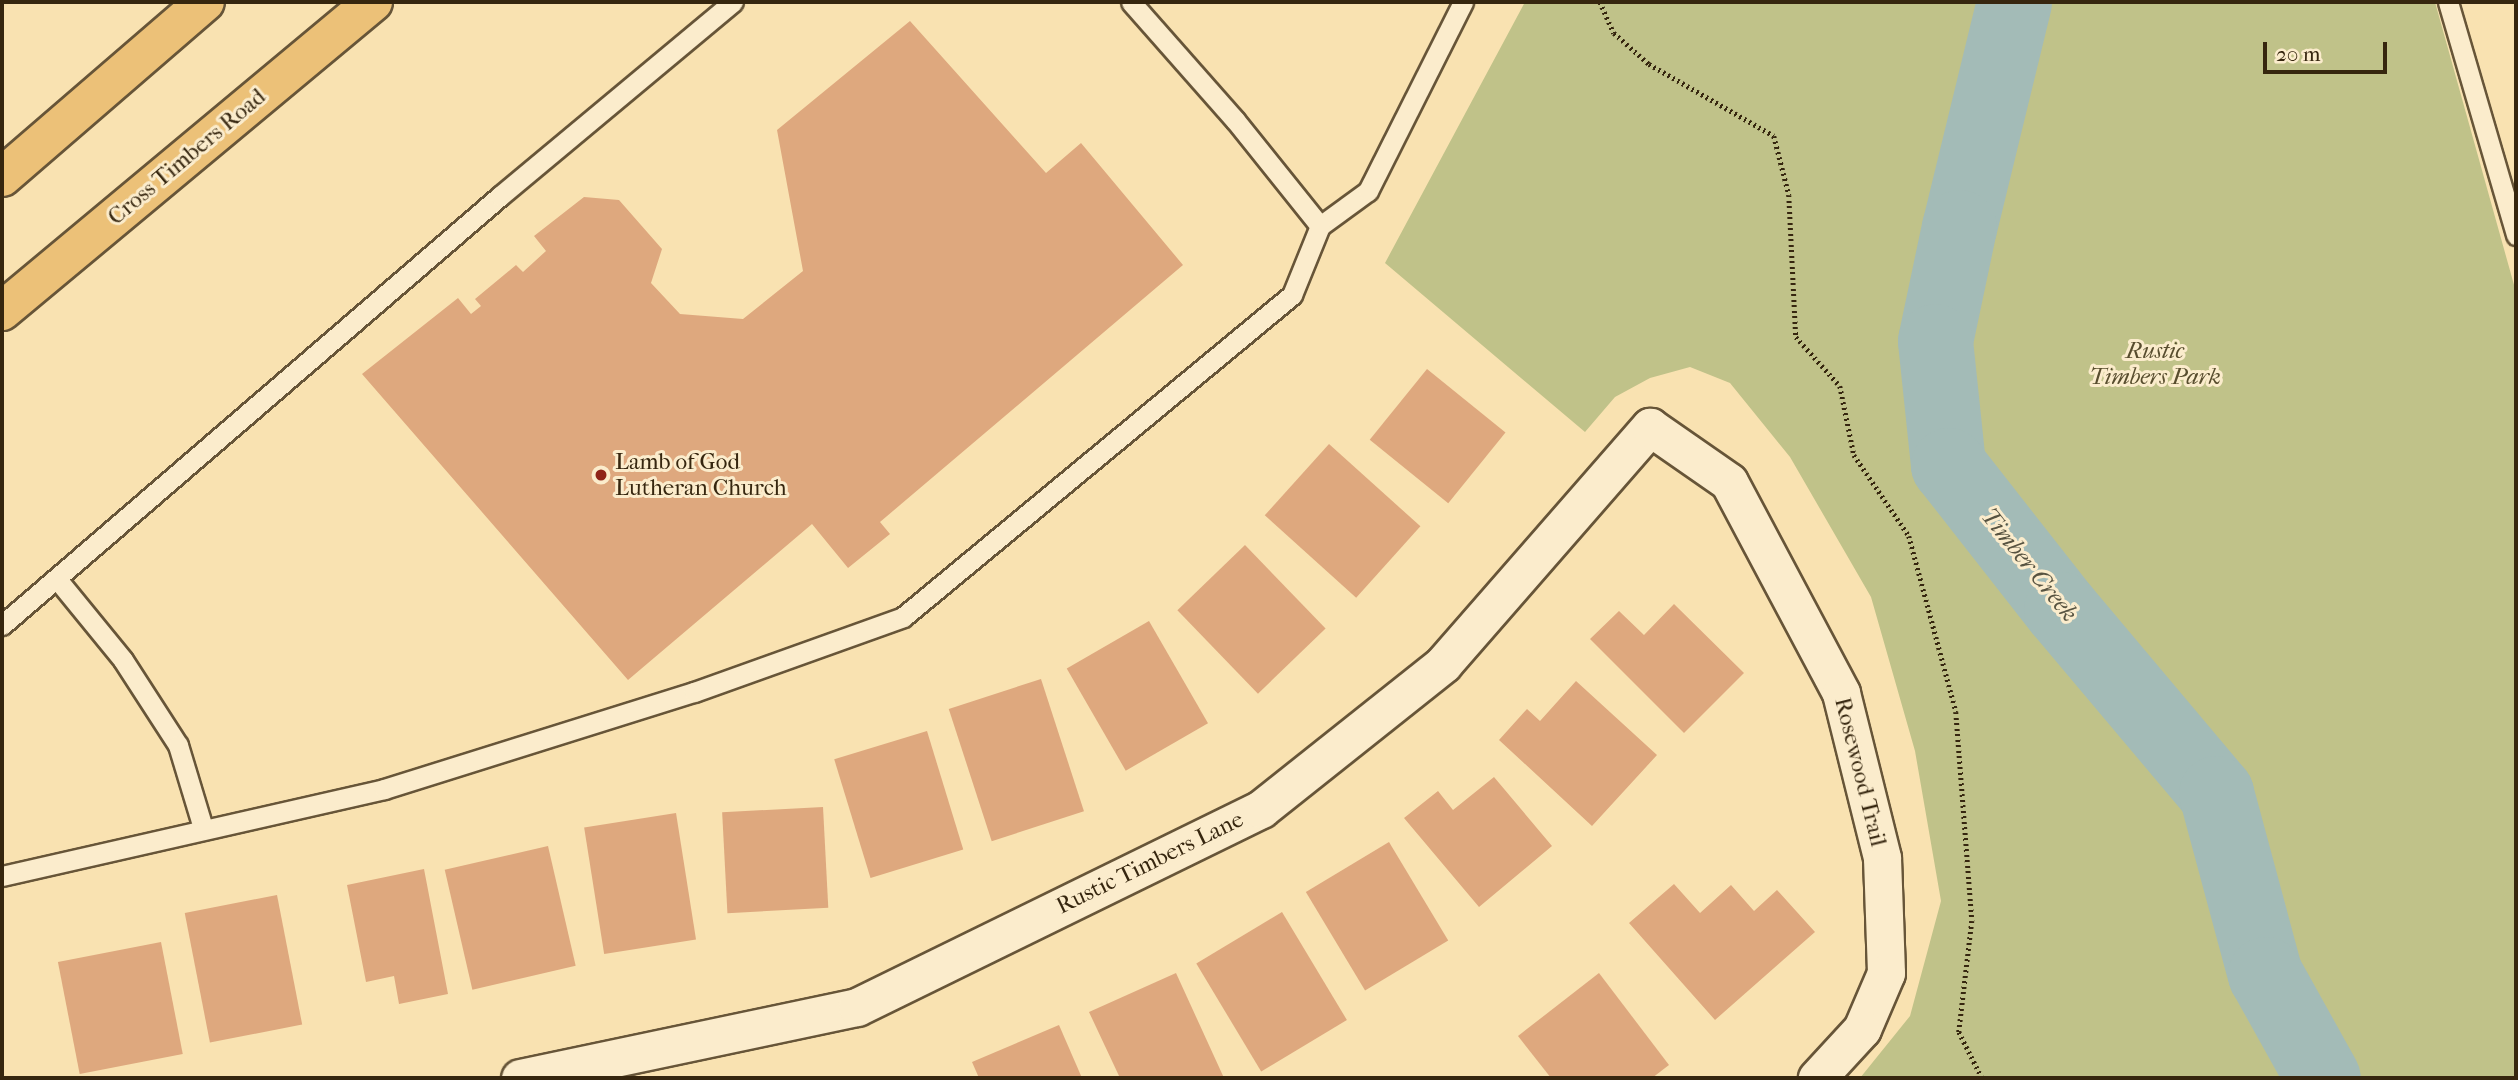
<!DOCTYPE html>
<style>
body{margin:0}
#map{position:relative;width:2518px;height:1080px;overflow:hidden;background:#f9e2b1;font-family:"IM FELL French Canon",serif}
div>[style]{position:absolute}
.green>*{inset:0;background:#c0c289}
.river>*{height:75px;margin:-37.5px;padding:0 37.5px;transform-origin:37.5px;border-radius:37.5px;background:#a3bbb7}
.building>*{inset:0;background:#dea87e;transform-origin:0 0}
.path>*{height:4.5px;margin-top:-2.25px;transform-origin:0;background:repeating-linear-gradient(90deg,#36260f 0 2px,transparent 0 5.5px)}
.roads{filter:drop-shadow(2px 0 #675538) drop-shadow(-2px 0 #675538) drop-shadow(0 2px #675538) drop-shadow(0 -2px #675538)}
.service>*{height:19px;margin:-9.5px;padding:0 9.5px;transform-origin:9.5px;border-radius:9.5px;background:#fbeccc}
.minor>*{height:37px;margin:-18.5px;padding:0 18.5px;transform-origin:18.5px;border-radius:18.5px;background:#fbeccc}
.primary>*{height:38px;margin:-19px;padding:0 19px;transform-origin:19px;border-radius:19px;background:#ecc178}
.dots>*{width:19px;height:19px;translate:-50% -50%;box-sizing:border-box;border:4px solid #fbeccc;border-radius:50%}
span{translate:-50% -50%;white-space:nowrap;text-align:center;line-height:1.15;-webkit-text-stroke:6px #fbeccc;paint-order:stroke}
.street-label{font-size:23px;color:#36260f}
.park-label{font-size:23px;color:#584d2e;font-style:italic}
.poi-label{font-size:23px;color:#36260f}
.left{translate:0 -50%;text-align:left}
.water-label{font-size:24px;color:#575341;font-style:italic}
.frame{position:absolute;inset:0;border:4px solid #36260f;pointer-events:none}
.scale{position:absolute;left:2263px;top:42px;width:124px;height:32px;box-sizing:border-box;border:4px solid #36260f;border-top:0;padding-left:9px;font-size:21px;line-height:24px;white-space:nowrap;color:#36260f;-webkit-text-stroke:5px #fbeccc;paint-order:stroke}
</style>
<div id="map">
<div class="green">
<i style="clip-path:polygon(1525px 2px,2435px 2px,2516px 292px,2516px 1078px,1860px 1078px,1910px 1016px,1941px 901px,1915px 751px,1871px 597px,1790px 457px,1730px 383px,1690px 367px,1650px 378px,1615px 397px,1585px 432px,1385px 263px)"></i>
</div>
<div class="river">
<i style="left:2014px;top:2px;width:232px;rotate:103.7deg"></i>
<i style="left:1959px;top:227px;width:116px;rotate:101.9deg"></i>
<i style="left:1935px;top:341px;width:125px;rotate:84deg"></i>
<i style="left:1948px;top:465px;width:183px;rotate:51.9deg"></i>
<i style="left:2061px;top:609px;width:241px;rotate:49.9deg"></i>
<i style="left:2216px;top:793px;width:188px;rotate:74.9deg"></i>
<i style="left:2265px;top:974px;width:119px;rotate:60.9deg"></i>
</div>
<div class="building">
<i style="clip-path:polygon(910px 21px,1046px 173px,1081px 143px,1183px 265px,880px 522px,890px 534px,848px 568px,812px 524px,628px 680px,362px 374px,458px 298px,471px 314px,481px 306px,475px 299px,516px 265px,523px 272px,546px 251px,534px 236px,584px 197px,619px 200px,662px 249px,651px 283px,680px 314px,743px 319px,803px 271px,777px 130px)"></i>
<i style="left:1427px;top:369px;width:101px;height:91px;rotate:39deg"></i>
<i style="left:1329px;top:444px;width:123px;height:96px;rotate:42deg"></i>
<i style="left:1245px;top:545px;width:116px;height:94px;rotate:46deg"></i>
<i style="clip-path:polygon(1674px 604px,1744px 673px,1684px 733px,1590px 639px,1619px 611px,1644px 635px)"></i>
<i style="left:1149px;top:621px;width:118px;height:95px;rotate:60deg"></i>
<i style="left:1041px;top:679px;width:139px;height:97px;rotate:72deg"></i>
<i style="clip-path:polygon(1576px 681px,1657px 755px,1592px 826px,1499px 740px,1527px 709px,1540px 721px)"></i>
<i style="left:927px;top:731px;width:124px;height:97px;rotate:73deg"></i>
<i style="clip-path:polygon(1494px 777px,1552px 846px,1479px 907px,1404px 818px,1438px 791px,1453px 810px)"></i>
<i style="left:823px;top:807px;width:101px;height:101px;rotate:87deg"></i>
<i style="left:676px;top:813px;width:128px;height:93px;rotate:81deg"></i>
<i style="left:1389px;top:842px;width:115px;height:97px;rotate:59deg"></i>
<i style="left:548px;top:846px;width:123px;height:106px;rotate:77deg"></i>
<i style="clip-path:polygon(424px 869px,448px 994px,399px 1004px,394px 976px,366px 982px,347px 885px)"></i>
<i style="clip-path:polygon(1674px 884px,1700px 913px,1731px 885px,1754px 911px,1777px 890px,1815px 932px,1715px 1020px,1629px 923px)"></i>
<i style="left:277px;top:895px;width:132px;height:94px;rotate:79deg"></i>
<i style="left:1282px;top:912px;width:126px;height:100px;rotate:59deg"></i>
<i style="left:161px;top:942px;width:114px;height:105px;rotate:79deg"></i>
<i style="clip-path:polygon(1176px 973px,1224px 1078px,1120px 1078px,1089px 1012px)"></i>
<i style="clip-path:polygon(1599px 973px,1669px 1065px,1652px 1078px,1551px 1078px,1518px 1036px)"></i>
<i style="clip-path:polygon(1059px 1025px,1082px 1078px,979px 1078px,972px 1062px)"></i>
</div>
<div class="path">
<i style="left:1600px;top:2px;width:34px;rotate:66deg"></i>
<i style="left:1614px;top:33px;width:47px;rotate:41.5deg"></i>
<i style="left:1649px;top:64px;width:144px;rotate:29.9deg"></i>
<i style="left:1774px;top:136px;width:61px;rotate:75.7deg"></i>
<i style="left:1789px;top:195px;width:142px;rotate:87.2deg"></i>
<i style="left:1796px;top:337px;width:66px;rotate:48.1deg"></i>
<i style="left:1840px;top:386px;width:70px;rotate:78.5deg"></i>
<i style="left:1854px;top:455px;width:98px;rotate:55.8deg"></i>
<i style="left:1909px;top:536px;width:182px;rotate:75deg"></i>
<i style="left:1956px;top:712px;width:210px;rotate:85.6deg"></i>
<i style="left:1972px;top:921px;width:112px;rotate:96.7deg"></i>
<i style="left:1959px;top:1032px;width:51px;rotate:63.4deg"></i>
</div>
<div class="roads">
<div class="service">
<i style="left:2448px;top:2px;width:243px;rotate:73.7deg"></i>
<i style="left:1320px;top:226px;width:59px;rotate:-36.1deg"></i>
<i style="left:1368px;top:191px;width:212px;rotate:-63.3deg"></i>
<i style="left:57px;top:579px;width:104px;rotate:50.8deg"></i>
<i style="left:123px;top:660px;width:101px;rotate:57.1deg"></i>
<i style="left:178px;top:745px;width:87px;rotate:73.2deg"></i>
<i style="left:2px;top:625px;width:657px;rotate:-40.74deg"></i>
<i style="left:500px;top:196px;width:303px;rotate:-39.8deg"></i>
<i style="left:2px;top:876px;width:392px;rotate:-12.8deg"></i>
<i style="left:384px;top:789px;width:325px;rotate:-17.4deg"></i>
<i style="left:694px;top:692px;width:222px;rotate:-19.7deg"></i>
<i style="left:903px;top:617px;width:505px;rotate:-39.62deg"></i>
<i style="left:1292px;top:295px;width:74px;rotate:-67.9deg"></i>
<i style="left:1320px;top:226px;width:136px;rotate:-128.7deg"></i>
<i style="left:1235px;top:120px;width:157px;rotate:-131.4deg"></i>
</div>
<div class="minor">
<i style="left:520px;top:1078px;width:344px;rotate:-11.9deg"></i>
<i style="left:857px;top:1007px;width:450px;rotate:-26.1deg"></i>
<i style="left:1261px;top:809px;width:233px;rotate:-38.5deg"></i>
<i style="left:1443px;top:664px;width:315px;rotate:-48.9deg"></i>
<i style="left:1650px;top:427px;width:96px;rotate:34.8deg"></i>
<i style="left:1729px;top:482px;width:239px;rotate:62deg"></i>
<i style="left:1841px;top:693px;width:170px;rotate:76deg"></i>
<i style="left:1882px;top:858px;width:115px;rotate:88deg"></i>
<i style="left:1886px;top:973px;width:61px;rotate:113.2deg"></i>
<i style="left:1862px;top:1029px;width:67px;rotate:132.6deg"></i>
</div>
<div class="primary">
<i style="left:2px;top:177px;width:268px;rotate:-40.8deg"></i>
<i style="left:2px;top:311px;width:483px;rotate:-39.8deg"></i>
</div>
</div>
<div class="dots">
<i style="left:601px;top:475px;background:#8f2418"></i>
</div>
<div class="street-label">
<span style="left:187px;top:157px;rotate:-40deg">Cross Timbers Road</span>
<span style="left:1860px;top:772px;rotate:76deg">Rosewood Trail</span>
<span style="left:1150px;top:863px;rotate:-26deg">Rustic Timbers Lane</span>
</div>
<div class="park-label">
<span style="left:2155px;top:364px">Rustic<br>Timbers Park</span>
</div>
<div class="poi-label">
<span class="left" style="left:615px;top:475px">Lamb of God<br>Lutheran Church</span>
</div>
<div class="water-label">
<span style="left:2029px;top:565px;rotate:51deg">Timber Creek</span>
</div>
<div class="frame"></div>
<div class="scale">20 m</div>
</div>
